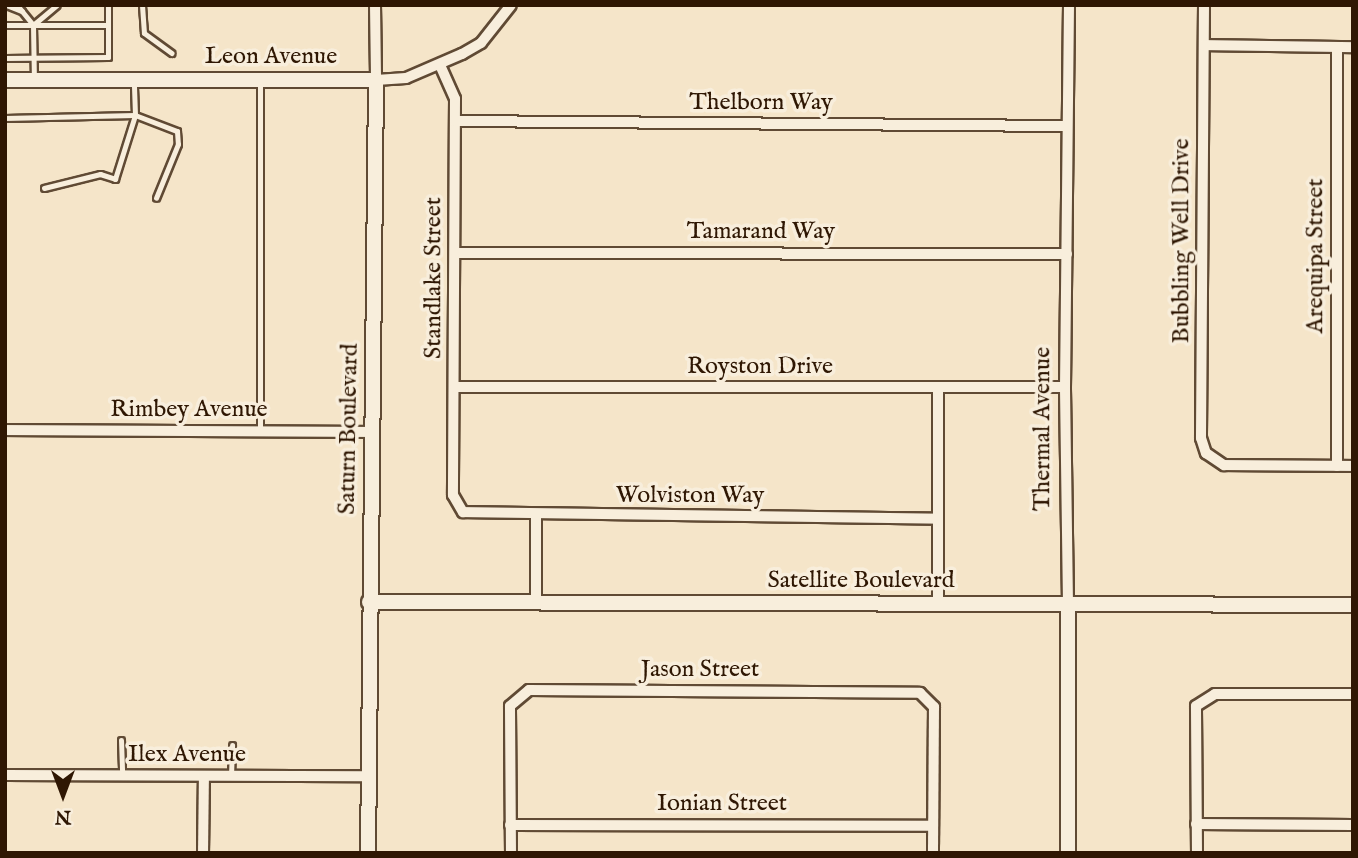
<!DOCTYPE html>
<style>
body{margin:0}
#map{position:relative;width:1358px;height:858px;overflow:hidden;background:#f5e5c9;font-family:"IM FELL English",serif}
div>[style]{position:absolute}
.roads{filter:drop-shadow(2px 0 #604a34) drop-shadow(-2px 0 #604a34) drop-shadow(0 2px #604a34) drop-shadow(0 -2px #604a34)}
.lane>*{height:5px;margin:-2.5px;padding:0 2.5px;transform-origin:2.5px;border-radius:2.5px;background:#f8eedc}
.street>*{height:10px;margin:-5px;padding:0 5px;transform-origin:5px;border-radius:5px;background:#f8eedc}
.secondary>*{height:14px;margin:-7px;padding:0 7px;transform-origin:7px;border-radius:7px;background:#f8eedc}
span{translate:-50% -50%;white-space:nowrap;text-align:center;line-height:1.15;-webkit-text-stroke:7px #f8eedc;paint-order:stroke}
.street-label{font-size:24px;color:#2f1703}
.frame{position:absolute;inset:0;border:7px solid #2f1703;pointer-events:none}
.north{position:absolute;left:28px;top:760px;width:70px;height:70px;-webkit-text-stroke:5px #f8eedc;paint-order:stroke;rotate:180deg;font-size:19px;font-weight:700;line-height:28px;text-align:center;color:#2f1703}
.north::after{content:'';display:block;margin:auto;width:24px;height:32px;background:#2f1703;clip-path:polygon(50% 0,100% 100%,50% 72%,0 100%)}
</style>
<div id="map">
<div class="roads">
<div class="lane">
<i style="left:6px;top:5px;width:17px;rotate:21deg"></i>
<i style="left:17px;top:5px;width:26px;rotate:51deg"></i>
<i style="left:33px;top:25px;width:55px;rotate:89deg"></i>
<i style="left:142px;top:5px;width:28px;rotate:86deg"></i>
<i style="left:144px;top:33px;width:34px;rotate:36deg"></i>
<i style="left:5px;top:25px;width:103px"></i>
<i style="left:33px;top:25px;width:31px;rotate:-40deg"></i>
<i style="left:5px;top:58px;width:103px;rotate:-0.6deg"></i>
<i style="left:108px;top:57px;width:52px;rotate:-90deg"></i>
<i style="left:260px;top:82px;width:350px;rotate:90deg"></i>
<i style="left:5px;top:118px;width:130px;rotate:-1.3deg"></i>
<i style="left:135px;top:115px;width:35px;rotate:-92deg"></i>
<i style="left:44px;top:188px;width:58px;rotate:-14deg"></i>
<i style="left:100px;top:174px;width:16px;rotate:18deg"></i>
<i style="left:115px;top:179px;width:67px;rotate:-72.6deg"></i>
<i style="left:135px;top:115px;width:45px;rotate:20.9deg"></i>
<i style="left:177px;top:131px;width:13px;rotate:86deg"></i>
<i style="left:178px;top:144px;width:58px;rotate:112.2deg"></i>
<i style="left:121px;top:740px;width:36px;rotate:88deg"></i>
<i style="left:231px;top:776px;width:31px;rotate:-88deg"></i>
</div>
<div class="street">
<i style="left:375px;top:5px;width:75px;rotate:89.2deg"></i>
<i style="left:376px;top:80px;width:30px;rotate:-4deg"></i>
<i style="left:406px;top:78px;width:61px;rotate:-23.2deg"></i>
<i style="left:462px;top:54px;width:22px;rotate:-30deg"></i>
<i style="left:481px;top:43px;width:48px;rotate:-51.7deg"></i>
<i style="left:1204px;top:5px;width:433px;rotate:90.4deg"></i>
<i style="left:1201px;top:438px;width:16px;rotate:72deg"></i>
<i style="left:1206px;top:453px;width:22px;rotate:34deg"></i>
<i style="left:1224px;top:465px;width:129px;rotate:0.4deg"></i>
<i style="left:1204px;top:45px;width:149px;rotate:0.8deg"></i>
<i style="left:1337px;top:47px;width:419px;rotate:90deg"></i>
<i style="left:440px;top:65px;width:37px;rotate:66deg"></i>
<i style="left:455px;top:99px;width:396px;rotate:90.3deg"></i>
<i style="left:453px;top:495px;width:20px;rotate:60deg"></i>
<i style="left:463px;top:512px;width:475px;rotate:0.8deg"></i>
<i style="left:455px;top:121px;width:612px;rotate:0.47deg"></i>
<i style="left:456px;top:253px;width:611px;rotate:0.09deg"></i>
<i style="left:455px;top:387px;width:610px"></i>
<i style="left:938px;top:389px;width:215px;rotate:90deg"></i>
<i style="left:5px;top:430px;width:368px;rotate:0.3deg"></i>
<i style="left:536px;top:517px;width:86px;rotate:90deg"></i>
<i style="left:1068px;top:604px;width:217px;rotate:-90.8deg"></i>
<i style="left:1065px;top:387px;width:382px;rotate:-89.4deg"></i>
<i style="left:5px;top:775px;width:364px;rotate:0.2deg"></i>
<i style="left:1196px;top:824px;width:157px;rotate:0.4deg"></i>
<i style="left:510px;top:825px;width:423px;rotate:0.1deg"></i>
<i style="left:203px;top:853px;width:77px;rotate:-89.3deg"></i>
<i style="left:511px;top:853px;width:147px;rotate:-90.4deg"></i>
<i style="left:510px;top:706px;width:25px;rotate:-40deg"></i>
<i style="left:529px;top:690px;width:391px;rotate:0.4deg"></i>
<i style="left:920px;top:693px;width:20px;rotate:45deg"></i>
<i style="left:934px;top:707px;width:146px;rotate:90.4deg"></i>
<i style="left:1197px;top:853px;width:147px;rotate:-90.4deg"></i>
<i style="left:1196px;top:706px;width:22px;rotate:-32deg"></i>
<i style="left:1215px;top:694px;width:138px"></i>
</div>
<div class="secondary">
<i style="left:5px;top:80px;width:371px"></i>
<i style="left:376px;top:80px;width:773px;rotate:90.59deg"></i>
<i style="left:369px;top:602px;width:984px;rotate:0.17deg"></i>
<i style="left:1068px;top:853px;width:249px;rotate:-90deg"></i>
</div>
</div>
<div class="street-label">
<span style="left:271px;top:57px">Leon Avenue</span>
<span style="left:761px;top:103px">Thelborn Way</span>
<span style="left:761px;top:232px">Tamarand Way</span>
<span style="left:1182px;top:241px;rotate:-90deg">Bubbling Well Drive</span>
<span style="left:1316px;top:256px;rotate:-90deg">Arequipa Street</span>
<span style="left:434px;top:278px;rotate:-90deg">Standlake Street</span>
<span style="left:760px;top:367px">Royston Drive</span>
<span style="left:189px;top:410px">Rimbey Avenue</span>
<span style="left:349px;top:429px;rotate:-89deg">Saturn Boulevard</span>
<span style="left:1043px;top:429px;rotate:-90deg">Thermal Avenue</span>
<span style="left:690px;top:496px">Wolviston Way</span>
<span style="left:861px;top:581px">Satellite Boulevard</span>
<span style="left:700px;top:670px">Jason Street</span>
<span style="left:187px;top:755px">Ilex Avenue</span>
<span style="left:722px;top:804px">Ionian Street</span>
</div>
<div class="frame"></div>
<div class="north">N</div>
</div>
